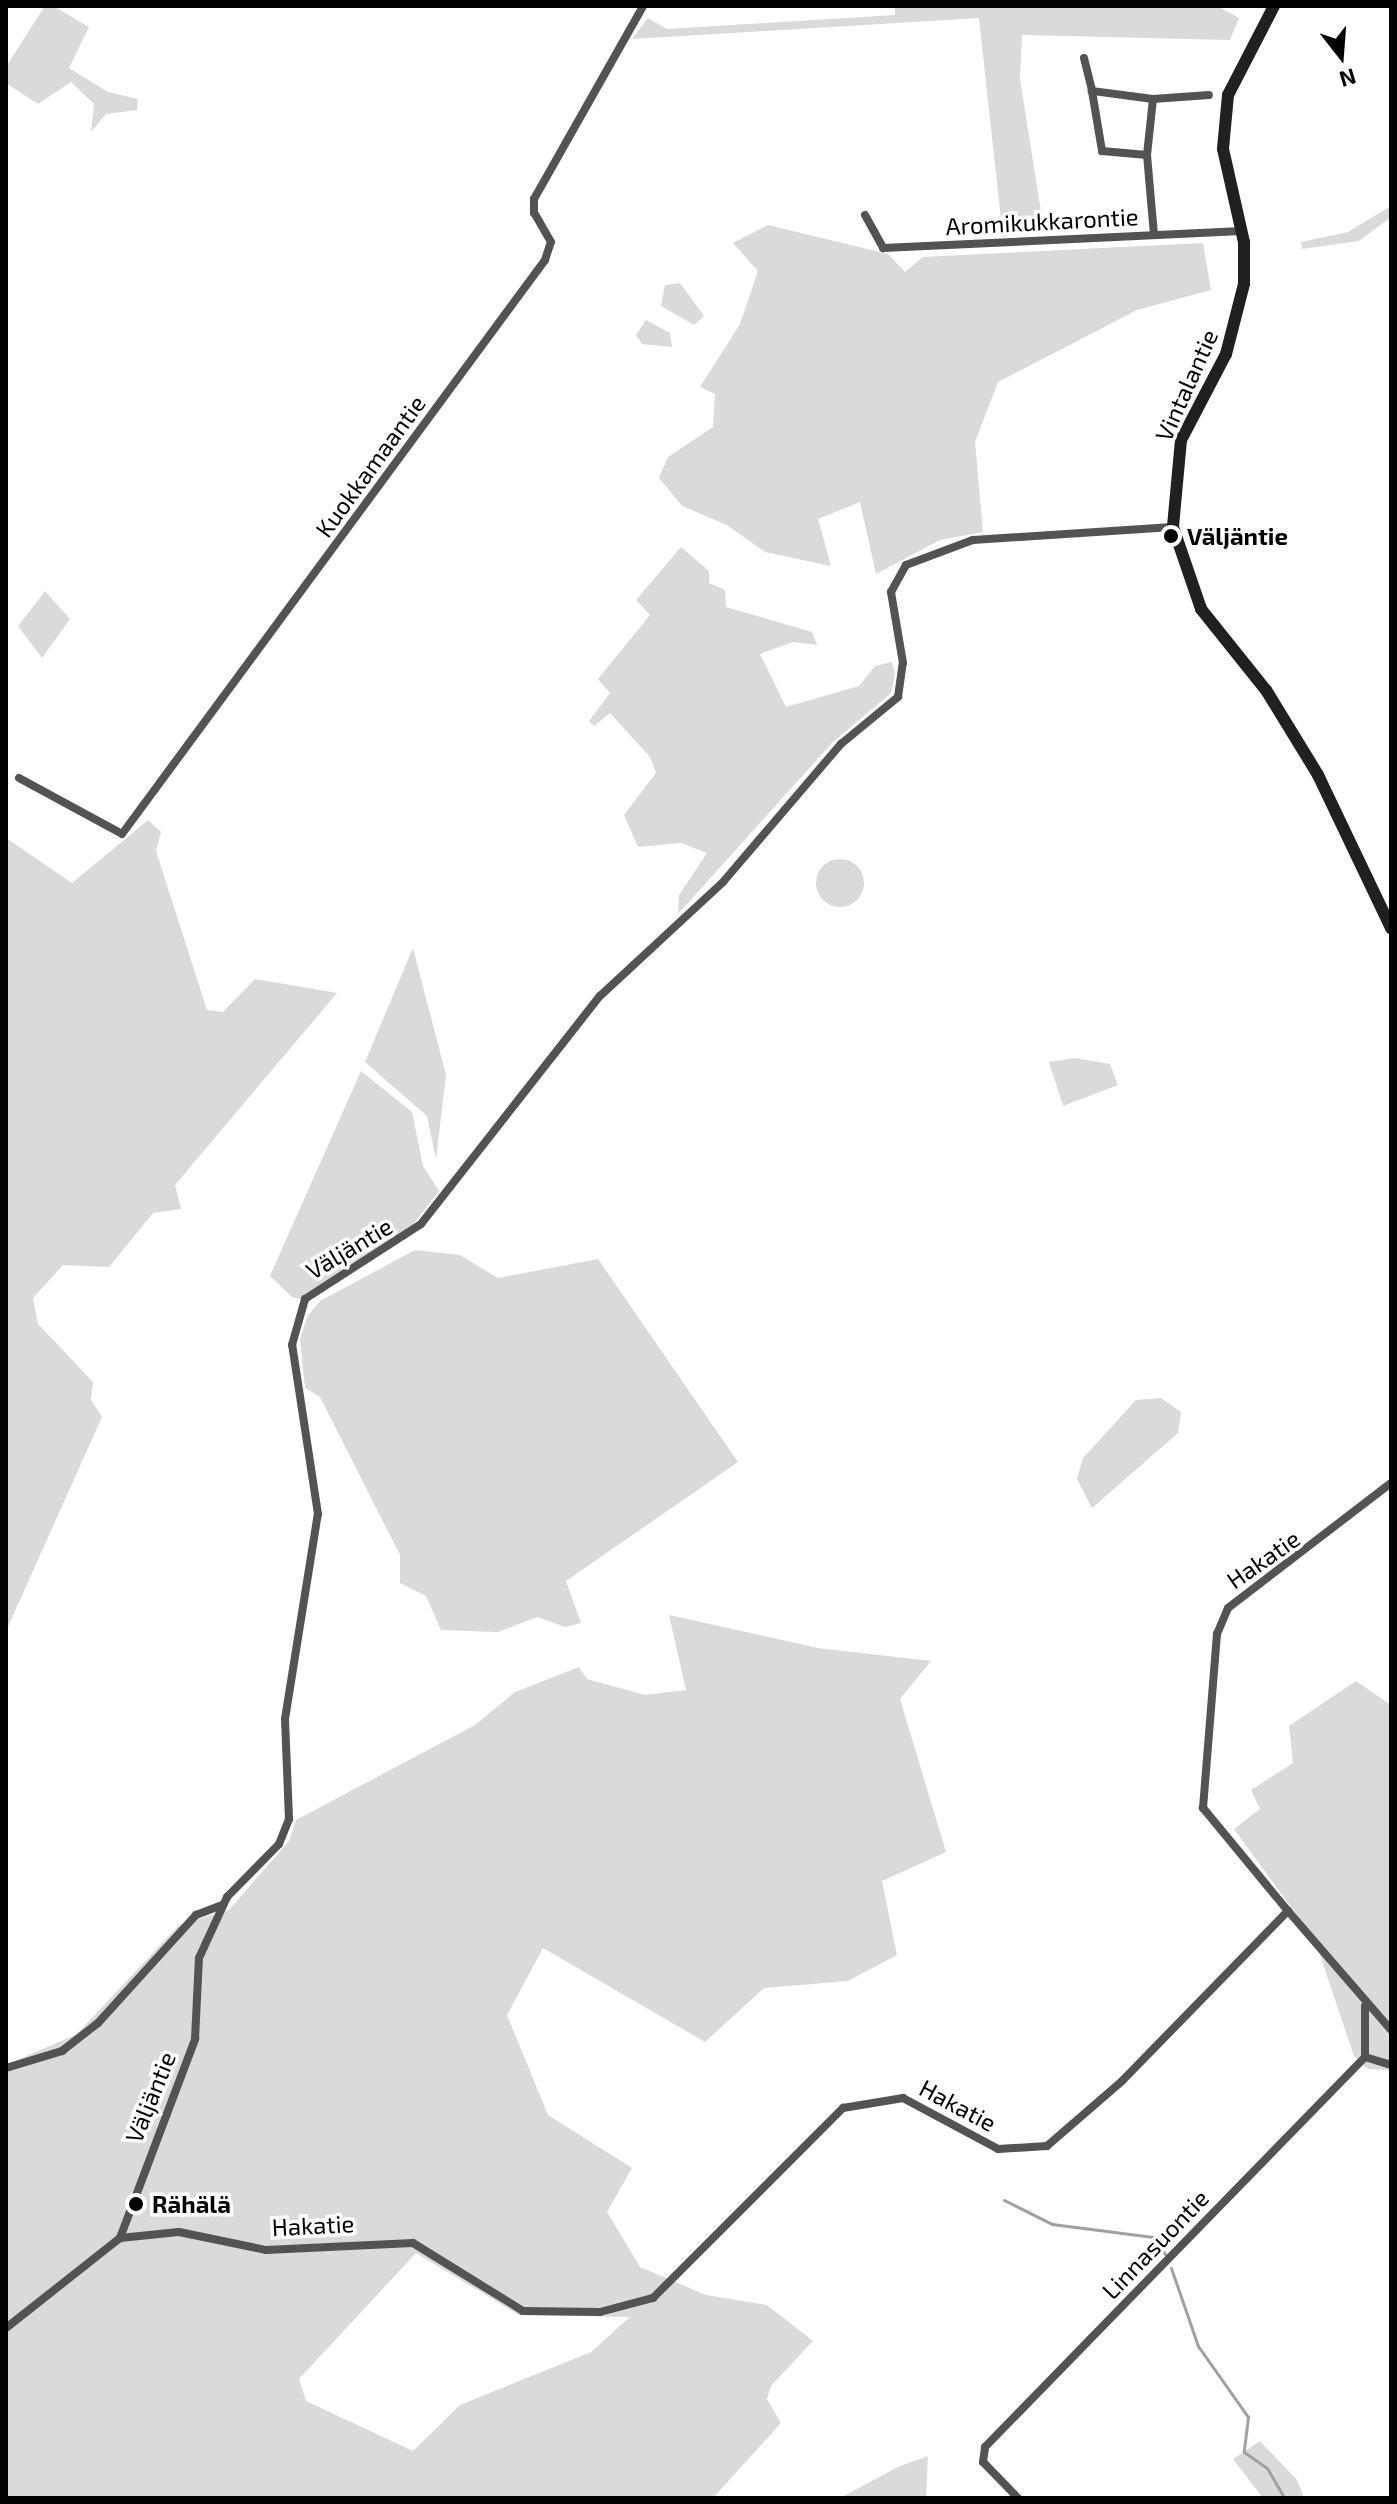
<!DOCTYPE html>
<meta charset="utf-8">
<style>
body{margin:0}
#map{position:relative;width:1397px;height:2504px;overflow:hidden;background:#fff;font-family:"Exo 2",sans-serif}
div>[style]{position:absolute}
.green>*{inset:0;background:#dadada}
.round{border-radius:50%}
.stream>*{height:3px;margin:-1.5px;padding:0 1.5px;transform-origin:1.5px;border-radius:1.5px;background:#a1a1a1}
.street>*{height:8px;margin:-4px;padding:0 4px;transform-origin:4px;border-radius:4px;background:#535353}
.secondary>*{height:12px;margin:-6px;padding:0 6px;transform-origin:6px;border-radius:6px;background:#202020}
.dots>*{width:22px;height:22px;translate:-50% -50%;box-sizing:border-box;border:4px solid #fff;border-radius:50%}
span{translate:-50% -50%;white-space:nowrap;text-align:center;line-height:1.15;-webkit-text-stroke:7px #fff;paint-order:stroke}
.street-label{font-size:24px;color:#000}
.poi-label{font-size:24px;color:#000;font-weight:700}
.left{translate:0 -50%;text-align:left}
.frame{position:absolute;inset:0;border:8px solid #000;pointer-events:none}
.north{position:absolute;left:1301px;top:16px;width:80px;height:80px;-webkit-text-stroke:6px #fff;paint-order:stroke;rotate:163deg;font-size:22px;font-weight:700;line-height:32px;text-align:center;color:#000}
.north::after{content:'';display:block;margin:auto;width:28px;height:36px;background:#000;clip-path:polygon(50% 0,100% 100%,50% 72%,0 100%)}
</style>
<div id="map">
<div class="green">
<i style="clip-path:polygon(53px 6px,89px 27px,69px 68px,108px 92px,138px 99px,137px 110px,106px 114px,91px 132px,94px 104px,71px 82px,38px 104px,6px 83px,6px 67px,44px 7px)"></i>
<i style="clip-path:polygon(895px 6px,1217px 6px,1239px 18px,1230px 40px,1022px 35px,1020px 79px,1042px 218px,1003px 238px,979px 18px,632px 39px,648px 18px,667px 29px,895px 15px)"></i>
<i style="clip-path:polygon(1391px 206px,1391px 217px,1359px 241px,1302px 249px,1301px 242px,1348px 232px)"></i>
<i style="clip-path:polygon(768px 225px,888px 254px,905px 272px,923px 257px,1203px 243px,1211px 290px,1137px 310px,998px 382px,975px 442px,983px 532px,940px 540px,876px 574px,860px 502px,818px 519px,831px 566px,765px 552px,727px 525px,682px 506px,659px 478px,668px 457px,713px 427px,715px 394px,700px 387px,740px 324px,758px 271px,733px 243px)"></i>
<i style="clip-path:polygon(680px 283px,704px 316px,694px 325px,661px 306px,665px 285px)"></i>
<i style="clip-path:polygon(646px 320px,670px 333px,672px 347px,642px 344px,636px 335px)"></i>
<i style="clip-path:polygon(681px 547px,709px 571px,709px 583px,725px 590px,726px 607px,812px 632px,817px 645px,793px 642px,760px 654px,786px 707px,859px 686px,875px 666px,892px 662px,895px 674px,891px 693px,832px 743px,678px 914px,679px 895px,707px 853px,681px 843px,638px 847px,624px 815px,656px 773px,650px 757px,610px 713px,594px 726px,589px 721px,610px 693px,598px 679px,650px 615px,636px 600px)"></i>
<i style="clip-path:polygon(45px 591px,70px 619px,42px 658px,18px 626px)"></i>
<i style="clip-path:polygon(148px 820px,161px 832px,156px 851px,207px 1010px,223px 1012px,255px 979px,337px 993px,175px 1185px,181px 1209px,153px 1213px,109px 1267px,63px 1265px,33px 1298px,38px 1324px,93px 1382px,91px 1400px,102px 1417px,6px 1631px,6px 838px,72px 883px)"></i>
<i class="round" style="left:816px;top:859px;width:48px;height:48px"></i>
<i style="clip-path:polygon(413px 948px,446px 1075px,436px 1159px,427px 1116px,365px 1062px)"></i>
<i style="clip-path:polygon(1075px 1058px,1110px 1064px,1118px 1085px,1063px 1106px,1049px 1062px)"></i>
<i style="clip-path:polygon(361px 1071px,412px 1112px,423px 1166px,439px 1191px,407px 1232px,300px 1299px,292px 1297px,270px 1276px)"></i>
<i style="clip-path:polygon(415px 1250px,460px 1255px,498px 1278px,598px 1259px,738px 1462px,566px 1581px,581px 1623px,565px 1627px,537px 1617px,498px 1632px,441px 1630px,426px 1596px,400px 1583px,400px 1555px,320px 1397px,305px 1388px,300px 1339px,307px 1317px,320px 1301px)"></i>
<i style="clip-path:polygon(1161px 1398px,1181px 1412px,1178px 1433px,1092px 1508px,1077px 1479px,1083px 1458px,1136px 1400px)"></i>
<i style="clip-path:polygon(evenodd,669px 1615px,818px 1648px,931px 1661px,900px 1699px,946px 1852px,882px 1881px,897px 1955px,848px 1981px,764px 1988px,705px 2042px,543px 1948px,507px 2015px,548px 2115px,632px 2168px,607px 2212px,640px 2267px,706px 2295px,767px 2305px,813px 2341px,771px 2386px,767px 2399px,781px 2423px,713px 2498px,6px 2498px,6px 2065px,77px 2034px,179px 1925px,229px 1910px,289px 1841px,296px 1820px,475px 1725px,515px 1692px,579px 1667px,587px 1679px,645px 1695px,686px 1690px,669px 1615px,416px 2253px,519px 2315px,630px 2317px,591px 2352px,460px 2405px,413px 2451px,306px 2401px,299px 2379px,416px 2253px)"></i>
<i style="clip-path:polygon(1356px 1681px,1391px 1705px,1391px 2070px,1368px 2069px,1354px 2056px,1315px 1940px,1234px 1829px,1260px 1809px,1251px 1790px,1293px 1763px,1289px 1726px)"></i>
<i style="clip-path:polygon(1260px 2441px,1297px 2480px,1304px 2498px,1263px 2498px,1233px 2459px)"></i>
<i style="clip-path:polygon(928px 2456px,926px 2498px,840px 2498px,898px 2467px)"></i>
</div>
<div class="stream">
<i style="left:1004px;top:2200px;width:54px;rotate:26.6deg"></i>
<i style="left:1052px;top:2224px;width:102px;rotate:7.3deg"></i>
<i style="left:1153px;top:2237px;width:21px;rotate:55deg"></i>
<i style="left:1171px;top:2268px;width:83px;rotate:70.9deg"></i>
<i style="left:1198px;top:2346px;width:87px;rotate:54.8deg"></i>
<i style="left:1248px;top:2417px;width:35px;rotate:97deg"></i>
<i style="left:1244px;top:2452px;width:28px;rotate:35deg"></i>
<i style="left:1267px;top:2468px;width:34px;rotate:60deg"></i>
</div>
<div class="street">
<i style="left:1084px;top:58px;width:34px;rotate:76deg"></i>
<i style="left:1153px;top:99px;width:56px;rotate:-4.1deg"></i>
<i style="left:1147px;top:155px;width:56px;rotate:-83.9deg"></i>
<i style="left:1153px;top:99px;width:62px;rotate:-172.5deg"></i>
<i style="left:1092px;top:91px;width:61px;rotate:80.5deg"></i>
<i style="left:1102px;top:151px;width:45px;rotate:5.1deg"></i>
<i style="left:1147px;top:155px;width:80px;rotate:85deg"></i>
<i style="left:865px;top:215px;width:38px;rotate:61deg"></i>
<i style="left:883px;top:248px;width:359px;rotate:-2.7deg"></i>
<i style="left:19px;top:778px;width:117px;rotate:28.5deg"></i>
<i style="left:122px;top:834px;width:713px;rotate:-53.61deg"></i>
<i style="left:545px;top:260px;width:19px;rotate:-72deg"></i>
<i style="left:551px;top:242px;width:34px;rotate:-120deg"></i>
<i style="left:534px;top:213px;width:14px;rotate:-90deg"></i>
<i style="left:534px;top:199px;width:222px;rotate:-60.5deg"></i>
<i style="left:1288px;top:1911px;width:157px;rotate:49.1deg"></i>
<i style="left:1365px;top:2057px;width:27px;rotate:17deg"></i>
<i style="left:6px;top:2068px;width:59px;rotate:-16.9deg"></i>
<i style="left:62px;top:2051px;width:46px;rotate:-37.9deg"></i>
<i style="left:98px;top:2023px;width:146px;rotate:-47.8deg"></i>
<i style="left:196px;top:1915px;width:28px;rotate:-21deg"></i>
<i style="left:120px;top:2238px;width:59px;rotate:-5.8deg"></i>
<i style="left:179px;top:2232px;width:89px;rotate:11.7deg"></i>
<i style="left:266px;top:2250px;width:147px;rotate:-2.7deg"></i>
<i style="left:413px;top:2243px;width:129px;rotate:31.7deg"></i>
<i style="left:523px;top:2311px;width:77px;rotate:0.7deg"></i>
<i style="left:600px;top:2312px;width:55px;rotate:-14.8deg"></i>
<i style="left:653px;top:2298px;width:269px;rotate:-45deg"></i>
<i style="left:843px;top:2108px;width:61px;rotate:-9.5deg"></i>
<i style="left:903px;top:2098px;width:108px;rotate:28.2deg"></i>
<i style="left:998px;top:2149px;width:49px;rotate:-3.5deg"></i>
<i style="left:1047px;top:2146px;width:99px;rotate:-40.9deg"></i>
<i style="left:1122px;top:2081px;width:238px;rotate:-45.7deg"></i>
<i style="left:1288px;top:1911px;width:134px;rotate:-129.5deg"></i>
<i style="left:1203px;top:1808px;width:175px;rotate:-85.4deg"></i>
<i style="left:1217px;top:1634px;width:28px;rotate:-67deg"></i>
<i style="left:1228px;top:1608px;width:205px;rotate:-37.5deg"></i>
<i style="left:6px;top:2328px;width:145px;rotate:-38.3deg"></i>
<i style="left:120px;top:2238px;width:213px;rotate:-69.3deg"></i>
<i style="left:195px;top:2039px;width:81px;rotate:-87.2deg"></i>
<i style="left:199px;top:1958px;width:67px;rotate:-65.3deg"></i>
<i style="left:227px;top:1897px;width:74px;rotate:-45.5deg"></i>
<i style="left:279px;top:1844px;width:27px;rotate:-68deg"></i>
<i style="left:289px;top:1819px;width:100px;rotate:-92.3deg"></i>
<i style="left:285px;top:1719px;width:208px;rotate:-80.9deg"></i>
<i style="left:318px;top:1514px;width:171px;rotate:-98.7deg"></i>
<i style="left:292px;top:1345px;width:48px;rotate:-74.2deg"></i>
<i style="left:305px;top:1299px;width:138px;rotate:-32.9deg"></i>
<i style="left:421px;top:1224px;width:290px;rotate:-51.9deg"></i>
<i style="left:600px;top:996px;width:168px;rotate:-42.8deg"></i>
<i style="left:723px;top:882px;width:182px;rotate:-49.5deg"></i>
<i style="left:841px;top:744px;width:74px;rotate:-39.5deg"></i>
<i style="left:898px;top:697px;width:34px;rotate:-82deg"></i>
<i style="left:903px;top:663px;width:72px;rotate:-99.6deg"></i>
<i style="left:891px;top:592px;width:31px;rotate:-61deg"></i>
<i style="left:906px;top:565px;width:72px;rotate:-20.5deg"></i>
<i style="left:973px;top:540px;width:200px;rotate:-3.7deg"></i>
<i style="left:1018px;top:2498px;width:50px;rotate:-134.2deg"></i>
<i style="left:983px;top:2462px;width:15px;rotate:-82deg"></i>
<i style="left:985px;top:2447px;width:545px;rotate:-45.74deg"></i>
<i style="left:1365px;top:2057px;width:51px;rotate:-90deg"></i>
</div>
<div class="secondary">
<i style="left:1274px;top:6px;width:100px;rotate:117.3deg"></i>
<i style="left:1228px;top:95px;width:54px;rotate:95.3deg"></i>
<i style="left:1223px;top:149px;width:95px;rotate:77.3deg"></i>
<i style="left:1244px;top:242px;width:42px;rotate:90deg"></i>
<i style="left:1244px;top:284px;width:72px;rotate:104.4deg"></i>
<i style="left:1226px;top:354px;width:97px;rotate:117.6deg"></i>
<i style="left:1181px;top:440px;width:87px;rotate:95.3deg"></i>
<i style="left:1173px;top:527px;width:87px;rotate:71.1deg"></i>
<i style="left:1201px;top:609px;width:104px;rotate:51.3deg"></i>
<i style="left:1266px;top:690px;width:100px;rotate:58.5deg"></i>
<i style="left:1318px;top:775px;width:170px;rotate:64.5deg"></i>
</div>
<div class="dots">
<i style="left:1171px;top:536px;background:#000"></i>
<i style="left:136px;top:2204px;background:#000"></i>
</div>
<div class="street-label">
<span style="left:1042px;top:221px;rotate:-3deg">Aromikukkarontie</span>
<span style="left:1186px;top:385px;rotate:-66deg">Vintalantie</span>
<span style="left:370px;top:466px;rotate:-54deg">Kuokkamaantie</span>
<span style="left:349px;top:1248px;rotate:-31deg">Väljäntie</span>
<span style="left:1263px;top:1559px;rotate:-35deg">Hakatie</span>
<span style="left:150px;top:2097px;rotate:-68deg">Väljäntie</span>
<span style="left:958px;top:2105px;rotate:28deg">Hakatie</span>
<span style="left:313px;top:2225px;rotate:-3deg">Hakatie</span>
<span style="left:1155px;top:2244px;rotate:-46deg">Linnasuontie</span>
</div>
<div class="poi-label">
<span class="left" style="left:1187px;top:536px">Väljäntie</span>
<span class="left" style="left:152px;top:2204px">Rähälä</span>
</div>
<div class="frame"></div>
<div class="north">N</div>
</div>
